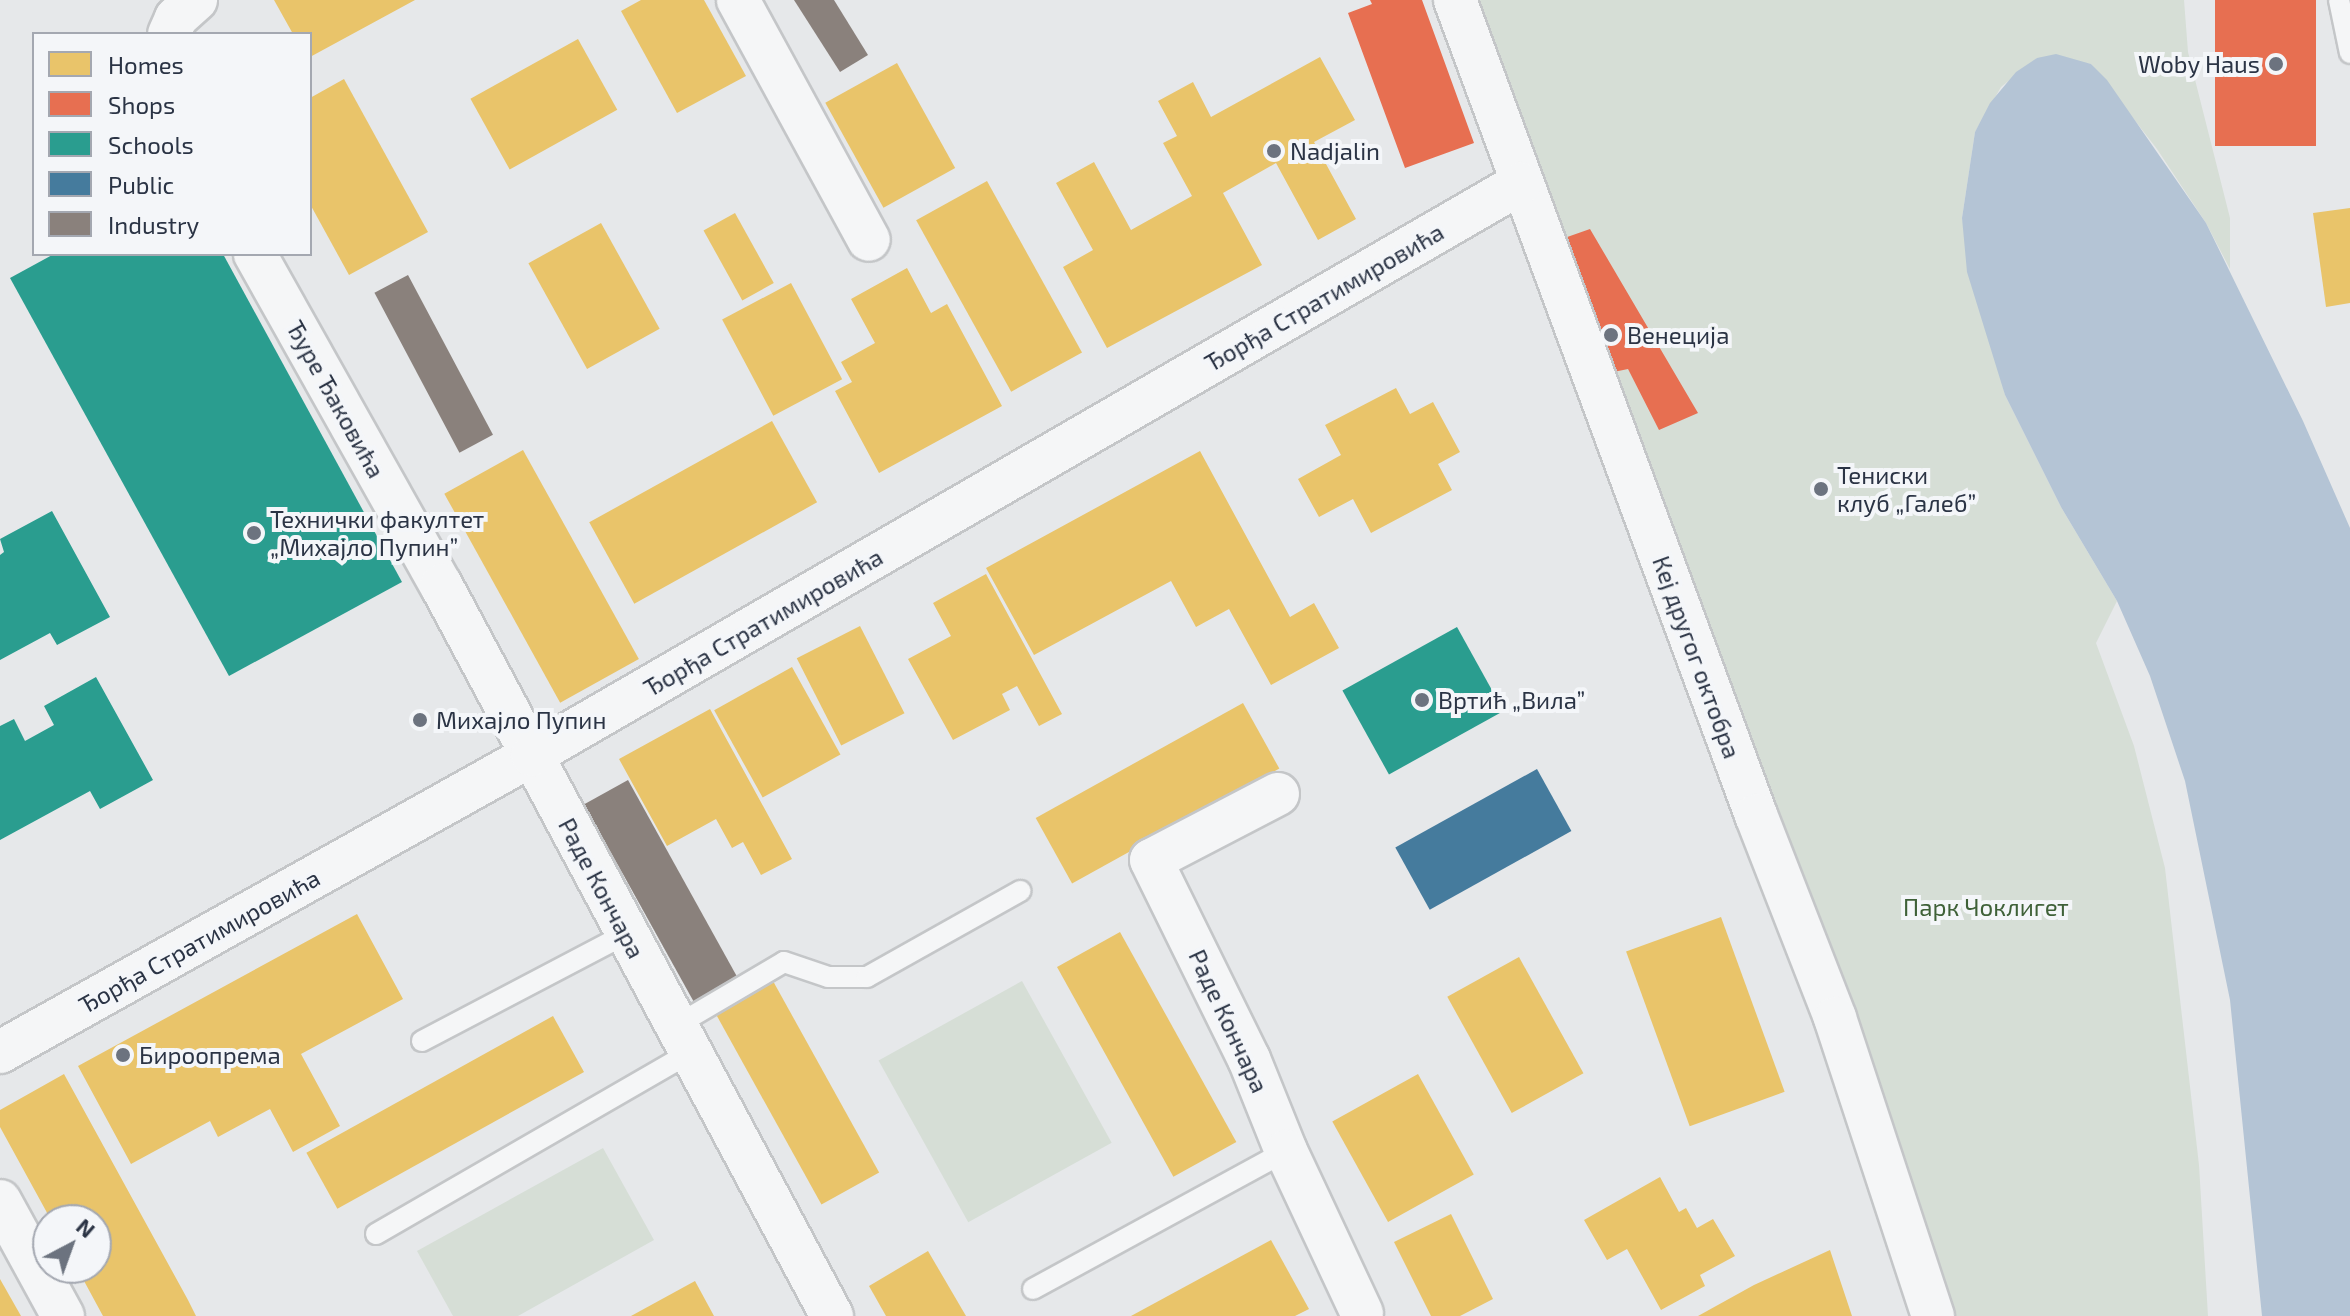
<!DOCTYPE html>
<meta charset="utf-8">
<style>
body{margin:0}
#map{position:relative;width:2350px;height:1316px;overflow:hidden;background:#e6e8ea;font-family:"Exo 2",sans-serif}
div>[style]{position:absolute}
.green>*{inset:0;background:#d6ded6;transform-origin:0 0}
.water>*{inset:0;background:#b4c4d5}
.homes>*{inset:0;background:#e9c46a;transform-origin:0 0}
.shops>*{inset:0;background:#e76f51;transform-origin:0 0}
.schools>*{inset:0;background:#2a9d8f;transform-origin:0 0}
.public>*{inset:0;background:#457b9d;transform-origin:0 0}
.industry>*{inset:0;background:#8a817c;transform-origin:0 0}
.roads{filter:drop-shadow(2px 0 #c4c6c8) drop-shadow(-2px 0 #c4c6c8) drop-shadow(0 2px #c4c6c8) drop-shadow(0 -2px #c4c6c8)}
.service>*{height:20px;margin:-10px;padding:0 10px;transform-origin:10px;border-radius:10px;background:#f5f6f7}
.minor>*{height:42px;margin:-21px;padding:0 21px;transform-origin:21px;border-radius:21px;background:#f5f6f7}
.dots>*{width:22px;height:22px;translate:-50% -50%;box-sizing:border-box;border:4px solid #f4f6f9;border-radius:50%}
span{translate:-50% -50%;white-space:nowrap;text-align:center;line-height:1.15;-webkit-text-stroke:8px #f4f6f9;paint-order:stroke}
.poi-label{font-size:24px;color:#2b3445}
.right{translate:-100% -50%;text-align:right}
.left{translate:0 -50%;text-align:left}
.street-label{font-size:24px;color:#2b3445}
.park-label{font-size:24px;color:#3f6138}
.legend{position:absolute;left:32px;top:32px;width:280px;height:224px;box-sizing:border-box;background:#f4f6f9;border:2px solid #a4a8b1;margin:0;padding:10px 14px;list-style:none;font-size:24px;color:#2b3445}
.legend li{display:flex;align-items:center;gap:16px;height:40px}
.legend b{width:40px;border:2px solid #a4a8b1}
.north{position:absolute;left:32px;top:1204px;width:80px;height:80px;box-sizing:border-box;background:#f4f6f9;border:2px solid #a4a8b1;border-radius:50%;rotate:41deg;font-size:22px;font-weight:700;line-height:32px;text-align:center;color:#2b3445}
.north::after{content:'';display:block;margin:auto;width:28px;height:36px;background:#6c737f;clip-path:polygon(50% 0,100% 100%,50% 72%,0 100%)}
</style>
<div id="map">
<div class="green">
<i style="clip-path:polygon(1465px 0,2184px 0,2188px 52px,2230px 218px,2230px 269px,2206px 223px,2157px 149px,2091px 64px,2037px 58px,2001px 87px,1975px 132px,1962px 218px,2005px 395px,2061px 507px,2117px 601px,2096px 643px,2134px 746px,2165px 868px,2199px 1165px,2208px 1316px,1933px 1316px)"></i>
<i style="left:1022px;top:981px;width:185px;height:164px;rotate:61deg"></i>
<i style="clip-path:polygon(603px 1148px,654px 1240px,518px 1316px,453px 1316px,417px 1251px)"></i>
</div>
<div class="water">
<i style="clip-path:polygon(2056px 54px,2091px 64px,2107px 80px,2206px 223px,2303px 421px,2350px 528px,2350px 1316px,2262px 1316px,2230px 1000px,2185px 781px,2150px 676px,2117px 601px,2061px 507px,2005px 395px,1967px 272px,1962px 218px,1975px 132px,1990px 103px,2016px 72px,2037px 58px)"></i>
</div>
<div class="homes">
<i style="clip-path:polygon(274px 0,415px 0,310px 57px,310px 34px,293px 34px)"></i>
<i style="clip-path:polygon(641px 0,704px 0,746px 76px,677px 113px,621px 11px)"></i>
<i style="left:578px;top:39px;width:81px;height:123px;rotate:61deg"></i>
<i style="clip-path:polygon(1320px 57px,1355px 120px,1314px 142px,1356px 219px,1318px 240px,1276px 163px,1223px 193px,1262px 265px,1107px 348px,1063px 267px,1093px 250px,1056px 183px,1094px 162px,1131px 230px,1192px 196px,1163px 143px,1177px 136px,1158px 101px,1193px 82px,1211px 117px)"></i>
<i style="left:897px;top:63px;width:120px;height:82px;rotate:61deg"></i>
<i style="clip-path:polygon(344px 79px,428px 232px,349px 275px,310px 204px,310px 98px)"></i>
<i style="left:987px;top:181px;width:196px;height:81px;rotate:61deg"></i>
<i style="clip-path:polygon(2350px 208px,2350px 303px,2326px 307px,2313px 213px)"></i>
<i style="left:735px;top:213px;width:80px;height:36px;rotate:61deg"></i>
<i style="left:601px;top:223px;width:121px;height:83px;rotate:61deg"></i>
<i style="clip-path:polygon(907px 268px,931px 313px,947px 304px,1002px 406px,879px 473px,835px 391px,852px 382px,841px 362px,875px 343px,851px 299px)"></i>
<i style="left:791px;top:283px;width:109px;height:78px;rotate:62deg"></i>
<i style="clip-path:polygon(1396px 388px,1410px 414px,1433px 402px,1460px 452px,1438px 464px,1452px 490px,1371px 533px,1353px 499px,1319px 517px,1298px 479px,1341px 455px,1325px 425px)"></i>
<i style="left:772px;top:421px;width:93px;height:209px;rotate:61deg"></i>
<i style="left:523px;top:450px;width:239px;height:90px;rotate:61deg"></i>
<i style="clip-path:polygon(1200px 451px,1290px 617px,1314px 603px,1339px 648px,1271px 685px,1229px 609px,1196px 627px,1171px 581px,1034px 655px,986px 568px)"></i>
<i style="clip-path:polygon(986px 574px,1062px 714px,1039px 726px,1017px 686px,1002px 694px,1010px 710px,953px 740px,908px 659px,951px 636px,933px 603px)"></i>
<i style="left:860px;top:626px;width:98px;height:71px;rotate:63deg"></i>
<i style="left:792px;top:667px;width:100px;height:89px;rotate:61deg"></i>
<i style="left:1243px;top:703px;width:75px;height:237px;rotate:61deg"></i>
<i style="clip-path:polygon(710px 709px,792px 859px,761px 875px,743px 842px,732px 848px,716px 819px,667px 846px,619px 759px)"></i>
<i style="clip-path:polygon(357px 914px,403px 999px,301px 1054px,340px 1126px,293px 1152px,270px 1109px,218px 1137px,210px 1121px,131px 1164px,78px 1066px)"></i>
<i style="left:1721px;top:917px;width:186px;height:101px;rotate:70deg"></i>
<i style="left:1120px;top:932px;width:240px;height:72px;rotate:61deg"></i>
<i style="left:1519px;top:957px;width:133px;height:82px;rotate:61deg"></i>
<i style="left:773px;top:981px;width:219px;height:66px;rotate:61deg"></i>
<i style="left:553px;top:1016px;width:64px;height:282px;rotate:61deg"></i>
<i style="clip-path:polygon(64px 1074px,188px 1300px,196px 1316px,103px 1316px,77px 1268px,96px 1268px,96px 1220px,51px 1220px,0 1127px,0 1110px)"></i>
<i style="left:1418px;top:1074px;width:115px;height:98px;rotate:61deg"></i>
<i style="clip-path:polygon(1660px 1177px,1679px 1212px,1686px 1208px,1697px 1228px,1713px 1219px,1735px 1256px,1700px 1275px,1705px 1286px,1661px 1310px,1627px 1249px,1607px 1260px,1584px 1220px)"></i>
<i style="clip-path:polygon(1451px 1214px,1493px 1299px,1460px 1316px,1431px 1316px,1394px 1242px)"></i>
<i style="clip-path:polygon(1271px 1240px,1309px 1309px,1295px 1316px,1131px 1316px)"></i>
<i style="clip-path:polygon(1830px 1250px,1852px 1316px,1698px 1316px,1754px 1285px)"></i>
<i style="clip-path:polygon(928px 1251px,966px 1316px,886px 1316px,869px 1286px)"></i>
<i style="clip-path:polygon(0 1279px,21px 1316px,0 1316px)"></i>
<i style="clip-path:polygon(695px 1281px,714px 1316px,631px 1316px)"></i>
</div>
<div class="shops">
<i style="clip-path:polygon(1370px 0,1422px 0,1474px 143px,1405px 168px,1348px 13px,1372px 4px)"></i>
<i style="left:2215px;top:0;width:101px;height:146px"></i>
<i style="clip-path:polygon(1590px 229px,1698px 413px,1659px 430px,1628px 369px,1599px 375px,1553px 242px)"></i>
</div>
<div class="schools">
<i style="clip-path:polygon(54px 254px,223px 254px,402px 582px,229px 676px,10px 278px)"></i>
<i style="clip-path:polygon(52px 511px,110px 617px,57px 645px,50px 633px,0 660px,0 555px,4px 552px,0 539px)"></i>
<i style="left:1457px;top:627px;width:96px;height:131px;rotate:61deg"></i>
<i style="clip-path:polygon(96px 677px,153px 780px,100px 809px,90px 791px,0 840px,0 726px,14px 719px,25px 741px,54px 725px,44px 706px)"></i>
</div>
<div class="public">
<i style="left:1537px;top:769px;width:71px;height:162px;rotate:61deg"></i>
</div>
<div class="industry">
<i style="clip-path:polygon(794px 0,834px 0,868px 55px,840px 72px)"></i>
<i style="left:408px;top:275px;width:181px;height:38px;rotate:62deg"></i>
<i style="left:628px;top:780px;width:227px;height:50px;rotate:61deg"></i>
</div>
<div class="roads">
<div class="service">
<i style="left:2339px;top:0;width:54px;rotate:78.3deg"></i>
<i style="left:677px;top:1025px;width:124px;rotate:-30.5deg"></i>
<i style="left:784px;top:962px;width:46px;rotate:18.8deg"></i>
<i style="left:828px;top:977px;width:39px"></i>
<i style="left:867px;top:977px;width:176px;rotate:-29.3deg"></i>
<i style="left:422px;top:1041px;width:230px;rotate:-27.7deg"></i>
<i style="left:376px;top:1234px;width:364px;rotate:-30deg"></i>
<i style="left:1033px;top:1289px;width:288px;rotate:-28.6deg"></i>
</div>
<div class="minor">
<i style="left:738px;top:0;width:273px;rotate:61.4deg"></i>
<i style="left:1455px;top:0;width:869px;rotate:69.73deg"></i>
<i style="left:1756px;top:815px;width:218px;rotate:68.7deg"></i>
<i style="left:1835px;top:1018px;width:314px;rotate:71.8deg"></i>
<i style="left:169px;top:34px;width:17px;rotate:-66deg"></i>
<i style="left:176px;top:18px;width:27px;rotate:-42deg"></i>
<i style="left:255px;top:254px;width:380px;rotate:60.7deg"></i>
<i style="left:441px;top:585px;width:829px;rotate:61.86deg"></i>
<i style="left:1278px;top:794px;width:143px;rotate:152.5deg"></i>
<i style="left:1151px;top:860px;width:222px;rotate:63.8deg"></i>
<i style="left:1249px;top:1059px;width:99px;rotate:68.1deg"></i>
<i style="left:1286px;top:1151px;width:179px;rotate:64.9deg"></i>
<i style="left:0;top:1052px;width:609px;rotate:-29.17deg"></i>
<i style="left:532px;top:755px;width:1142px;rotate:-30.04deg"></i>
<i style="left:0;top:1201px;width:131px;rotate:61.3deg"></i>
</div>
</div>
<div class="dots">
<i style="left:2276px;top:64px;background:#6c737f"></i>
<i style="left:1274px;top:151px;background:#6c737f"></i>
<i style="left:1611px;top:335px;background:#6c737f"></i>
<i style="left:1821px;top:489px;background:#6c737f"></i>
<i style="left:254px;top:533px;background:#6c737f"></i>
<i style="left:1422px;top:700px;background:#6c737f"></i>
<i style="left:420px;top:720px;background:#6c737f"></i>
<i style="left:123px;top:1055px;background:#6c737f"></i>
</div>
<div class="poi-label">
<span class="right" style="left:2260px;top:64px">Woby Haus</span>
<span class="left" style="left:1290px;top:151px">Nadjalin</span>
<span class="left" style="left:1627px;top:335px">Венеција</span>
<span class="left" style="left:1837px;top:489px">Тениски<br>клуб „Галеб”</span>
<span class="left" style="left:270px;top:533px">Технички факултет<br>„Михајло Пупин”</span>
<span class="left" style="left:1438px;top:700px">Вртић „Вила”</span>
<span class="left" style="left:436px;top:720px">Михајло Пупин</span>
<span class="left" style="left:139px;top:1055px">Бироопрема</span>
</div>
<div class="street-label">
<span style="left:1324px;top:297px;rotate:-30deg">Ђорђа Стратимировића</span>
<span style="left:336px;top:399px;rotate:61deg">Ђуре Ђаковића</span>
<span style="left:763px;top:622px;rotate:-30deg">Ђорђа Стратимировића</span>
<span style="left:1697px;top:657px;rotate:70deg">Кеј другог октобра</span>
<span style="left:602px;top:888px;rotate:62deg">Раде Кончара</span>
<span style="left:199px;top:941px;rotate:-29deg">Ђорђа Стратимировића</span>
<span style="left:1229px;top:1021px;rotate:65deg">Раде Кончара</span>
</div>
<div class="park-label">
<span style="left:1986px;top:907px">Парк Чоклигет</span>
</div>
<ul class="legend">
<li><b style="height:22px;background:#e9c46a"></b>Homes</li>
<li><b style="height:22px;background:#e76f51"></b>Shops</li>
<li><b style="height:22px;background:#2a9d8f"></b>Schools</li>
<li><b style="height:22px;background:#457b9d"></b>Public</li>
<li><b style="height:22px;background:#8a817c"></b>Industry</li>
</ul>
<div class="north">N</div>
</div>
